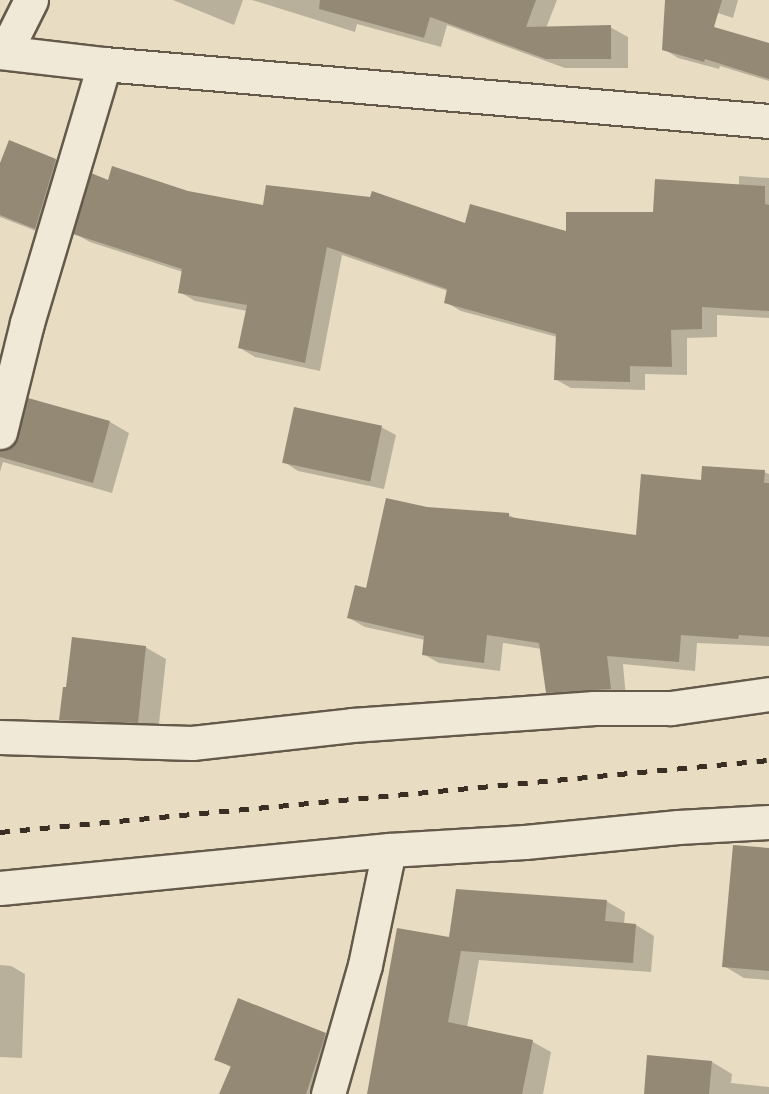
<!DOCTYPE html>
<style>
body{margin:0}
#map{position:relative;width:769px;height:1094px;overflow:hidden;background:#e8ddc2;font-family:"EB Garamond",serif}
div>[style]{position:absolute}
.shadow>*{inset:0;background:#0003}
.building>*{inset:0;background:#948975;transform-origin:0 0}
.roads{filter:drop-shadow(2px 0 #655a4a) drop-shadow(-2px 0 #655a4a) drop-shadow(0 2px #655a4a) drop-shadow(0 -2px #655a4a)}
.street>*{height:33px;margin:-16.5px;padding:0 16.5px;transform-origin:16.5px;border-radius:16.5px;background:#f0e9d7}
.rail>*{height:4.5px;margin-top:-2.25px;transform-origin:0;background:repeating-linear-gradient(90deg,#392e22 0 10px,transparent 0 20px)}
span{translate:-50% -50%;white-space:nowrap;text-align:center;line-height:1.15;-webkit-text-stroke:5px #f0e9d7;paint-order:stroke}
</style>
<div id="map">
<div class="shadow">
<i style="clip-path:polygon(173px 0,243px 0,234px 25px)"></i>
<i style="clip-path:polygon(252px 0,557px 0,546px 28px,610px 27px,628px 37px,628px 68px,565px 68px,447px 25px,441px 47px,357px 24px,355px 32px)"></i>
<i style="clip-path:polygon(679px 0,738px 0,733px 18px)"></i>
<i style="clip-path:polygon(769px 45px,769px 81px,720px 66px,719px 69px,678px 58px,664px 49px)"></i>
<i style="clip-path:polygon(56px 160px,70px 169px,49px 236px,0 217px,0 167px)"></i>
<i style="clip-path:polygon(739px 176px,769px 178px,769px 318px,717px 315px,717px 337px,687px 338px,687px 375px,645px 374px,645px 390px,571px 388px,555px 379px,557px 337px,461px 311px,445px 302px,448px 291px,342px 255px,320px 371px,255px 357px,240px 348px,247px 311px,195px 301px,180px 292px,183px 272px,90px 242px,75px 234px,109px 182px,187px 192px,264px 207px,568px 232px,654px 214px,739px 186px)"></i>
<i style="clip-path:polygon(0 388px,12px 394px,1px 449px,2px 452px,15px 446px,29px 399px,110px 422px,129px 433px,112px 493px,3px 462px,0 472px)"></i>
<i style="clip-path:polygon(381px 427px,396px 435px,384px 489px,298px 471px,284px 462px)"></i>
<i style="clip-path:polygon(764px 472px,769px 474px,769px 646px,697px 643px,695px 671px,623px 664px,626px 698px,563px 701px,547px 692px,542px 649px,503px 643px,500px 671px,439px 663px,423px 654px,425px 640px,365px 627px,349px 618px,427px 509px,509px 515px,518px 520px,637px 536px,703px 482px)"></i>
<i style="clip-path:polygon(145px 647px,166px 659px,158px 733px,81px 731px,60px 719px)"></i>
<i style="clip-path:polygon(769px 850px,769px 980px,744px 978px,724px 966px)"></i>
<i style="clip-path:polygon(606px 901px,625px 912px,624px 924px,636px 925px,654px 936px,651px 972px,479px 960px,467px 1028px,533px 1042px,551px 1052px,543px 1094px,369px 1094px,450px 939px)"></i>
<i style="clip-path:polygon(0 965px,11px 966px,25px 974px,22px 1058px,0 1057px)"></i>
<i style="clip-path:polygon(325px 1035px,339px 1043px,322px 1094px,220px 1094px,232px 1068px,216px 1059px)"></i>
<i style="clip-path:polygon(649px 1056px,712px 1062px,732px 1074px,731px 1083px,769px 1087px,769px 1094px,646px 1094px)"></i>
</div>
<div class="building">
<i style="clip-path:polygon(320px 0,536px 0,526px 27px,611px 25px,611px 59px,546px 59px,430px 17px,424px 38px,319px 9px)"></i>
<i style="clip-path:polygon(665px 0,722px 0,714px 27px,769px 43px,769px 79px,705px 59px,704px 62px,662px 50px)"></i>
<i style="clip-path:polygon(9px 140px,56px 159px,35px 229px,0 215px,0 163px)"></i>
<i style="clip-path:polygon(112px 166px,188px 191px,263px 205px,266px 185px,370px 197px,372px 191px,465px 223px,470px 204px,566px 231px,566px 212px,653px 212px,655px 179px,765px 186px,765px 204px,769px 205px,769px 311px,702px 307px,702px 329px,671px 330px,672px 367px,630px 366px,630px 382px,554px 380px,556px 334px,444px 303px,447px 289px,327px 247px,305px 363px,238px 348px,247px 305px,178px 293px,182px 269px,73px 234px,91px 173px,108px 180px)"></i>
<i style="clip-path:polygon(28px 398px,110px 421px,93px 483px,0 457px,0 450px,13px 445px,18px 437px)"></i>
<i style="left:294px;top:407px;width:90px;height:57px;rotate:12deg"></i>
<i style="clip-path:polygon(702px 466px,765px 470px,764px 483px,769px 483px,769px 637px,739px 635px,738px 639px,681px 635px,679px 662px,607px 656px,611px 689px,546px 693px,539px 643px,487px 635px,484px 663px,422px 655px,424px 636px,347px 618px,355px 585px,366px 588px,386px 498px,427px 507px,509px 513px,509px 517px,636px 535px,641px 474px,701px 480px)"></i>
<i style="clip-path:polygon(72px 637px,146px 646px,138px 723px,59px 720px,63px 687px,66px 687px)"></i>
<i style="clip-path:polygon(733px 845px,769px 848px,769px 971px,722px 967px)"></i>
<i style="clip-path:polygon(456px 889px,607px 900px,605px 921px,636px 924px,633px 963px,461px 951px,448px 1022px,533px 1040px,522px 1094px,367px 1094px,397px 928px,449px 937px)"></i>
<i style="clip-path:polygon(238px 998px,326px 1033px,306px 1094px,219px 1094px,231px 1066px,214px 1060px)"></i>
<i style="clip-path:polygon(647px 1055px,712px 1061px,709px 1094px,644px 1094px)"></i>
</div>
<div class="roads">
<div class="street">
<i style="left:0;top:52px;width:105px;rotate:6.6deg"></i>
<i style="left:104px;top:64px;width:667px;rotate:4.9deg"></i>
<i style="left:5px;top:52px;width:58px;rotate:-63.4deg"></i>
<i style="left:0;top:432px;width:112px;rotate:-76.1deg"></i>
<i style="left:27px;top:323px;width:270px;rotate:-73.4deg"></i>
<i style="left:0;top:737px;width:192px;rotate:1.8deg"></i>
<i style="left:192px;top:743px;width:161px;rotate:-6.4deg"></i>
<i style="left:352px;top:725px;width:243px;rotate:-4deg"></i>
<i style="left:594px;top:708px;width:77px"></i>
<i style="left:671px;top:708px;width:99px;rotate:-8.1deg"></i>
<i style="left:0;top:888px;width:391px;rotate:-5.6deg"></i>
<i style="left:389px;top:850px;width:136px;rotate:-3.4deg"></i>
<i style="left:525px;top:842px;width:154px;rotate:-5.6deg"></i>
<i style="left:678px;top:827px;width:91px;rotate:-3.1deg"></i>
<i style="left:328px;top:1094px;width:134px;rotate:-74deg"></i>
<i style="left:365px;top:965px;width:117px;rotate:-78.2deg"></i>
</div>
</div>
<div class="rail">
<i style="left:0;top:832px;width:772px;rotate:-5.35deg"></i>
</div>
</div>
